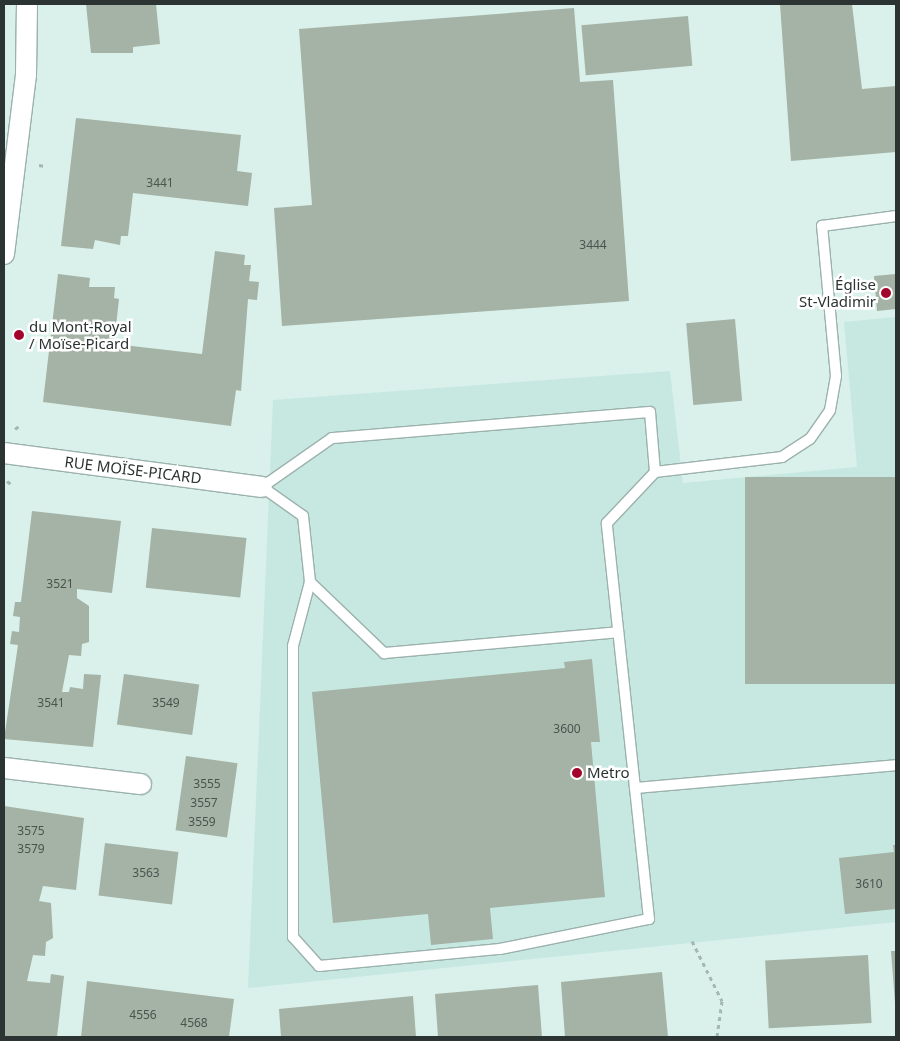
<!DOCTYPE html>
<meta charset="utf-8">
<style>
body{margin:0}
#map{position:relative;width:900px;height:1041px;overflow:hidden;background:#d9f0eb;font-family:"Noto Sans",sans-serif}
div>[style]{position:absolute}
.built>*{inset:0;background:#c7e8e1}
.building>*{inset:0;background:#a4b3a5;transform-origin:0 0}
.path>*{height:3px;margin-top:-1.5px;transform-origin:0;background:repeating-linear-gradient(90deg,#a4b7b2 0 4px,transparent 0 8px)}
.roads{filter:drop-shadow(1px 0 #9bb1ac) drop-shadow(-1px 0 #9bb1ac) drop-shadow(0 1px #9bb1ac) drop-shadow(0 -1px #9bb1ac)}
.service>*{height:10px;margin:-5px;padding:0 5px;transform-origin:5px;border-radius:5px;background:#fff}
.minor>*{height:20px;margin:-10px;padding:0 10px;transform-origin:10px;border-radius:10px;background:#fff}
.dots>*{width:14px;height:14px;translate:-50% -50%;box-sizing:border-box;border:2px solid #fff;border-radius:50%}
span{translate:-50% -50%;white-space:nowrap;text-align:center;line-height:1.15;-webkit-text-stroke:5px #fff;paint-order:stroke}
.number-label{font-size:12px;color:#49544f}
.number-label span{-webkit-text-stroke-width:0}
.poi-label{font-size:15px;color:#2b3432}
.right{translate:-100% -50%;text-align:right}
.left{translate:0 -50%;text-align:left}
.street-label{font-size:15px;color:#2b3432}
.frame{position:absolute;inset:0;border:5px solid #2b3432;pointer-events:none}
</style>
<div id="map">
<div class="built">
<i style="clip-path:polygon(896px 317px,896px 922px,248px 988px,273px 400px,670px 371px,683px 483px,857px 467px,844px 322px)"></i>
</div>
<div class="building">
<i style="clip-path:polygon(86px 4px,156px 4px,160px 44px,133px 47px,133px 53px,91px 53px)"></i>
<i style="clip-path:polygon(780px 4px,852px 4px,862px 89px,896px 86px,896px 152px,791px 161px)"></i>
<i style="clip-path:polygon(574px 8px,580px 82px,613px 80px,629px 301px,282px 326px,274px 208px,312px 205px,299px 29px)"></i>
<i style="left:688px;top:16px;width:50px;height:107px;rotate:85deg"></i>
<i style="clip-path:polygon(76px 118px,241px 135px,237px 171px,252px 173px,248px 206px,133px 193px,128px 236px,121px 236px,120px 245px,95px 240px,93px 249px,61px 246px)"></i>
<i style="clip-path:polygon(215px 251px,245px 255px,244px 265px,251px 265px,249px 281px,259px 282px,257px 300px,248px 299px,241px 391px,236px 390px,231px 426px,43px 402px,58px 274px,90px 278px,89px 287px,115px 287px,114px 298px,119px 299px,114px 344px,202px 354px)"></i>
<i style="clip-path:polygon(896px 274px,896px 309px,877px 311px,874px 276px)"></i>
<i style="left:735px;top:319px;width:82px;height:49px;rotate:85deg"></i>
<i style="left:896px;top:477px;width:207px;height:151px;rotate:90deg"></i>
<i style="clip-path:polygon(32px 511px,121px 521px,112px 593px,77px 589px,77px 598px,89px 606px,89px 642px,82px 644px,81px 656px,69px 655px,62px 692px,69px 692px,70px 687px,83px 689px,84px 674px,101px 675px,93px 747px,4px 739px,18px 645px,10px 644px,12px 631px,19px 632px,20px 617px,13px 616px,15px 602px,21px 602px)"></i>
<i style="left:152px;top:528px;width:95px;height:60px;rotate:6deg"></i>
<i style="clip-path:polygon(592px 659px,600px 742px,591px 742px,605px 897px,490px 908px,493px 939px,431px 945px,428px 914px,333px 923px,312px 692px,565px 668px,564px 662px)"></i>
<i style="left:124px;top:674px;width:76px;height:51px;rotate:8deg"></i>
<i style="left:186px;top:756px;width:52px;height:75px;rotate:8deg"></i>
<i style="clip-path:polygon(4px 806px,84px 818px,76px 890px,43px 886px,39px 901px,51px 903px,53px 938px,46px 942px,45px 956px,33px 955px,27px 981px,50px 983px,51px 974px,64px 976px,57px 1037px,4px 1037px)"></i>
<i style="left:105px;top:843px;width:74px;height:53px;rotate:7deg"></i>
<i style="clip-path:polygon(893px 845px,896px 845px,896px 909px,845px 914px,839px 858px,894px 852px)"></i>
<i style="clip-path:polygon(891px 951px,896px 951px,896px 1003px,895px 1003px)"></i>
<i style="left:868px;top:955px;width:68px;height:103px;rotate:87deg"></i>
<i style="clip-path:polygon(662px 972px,668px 1037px,565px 1037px,561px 982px)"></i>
<i style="clip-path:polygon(87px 981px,234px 999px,229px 1037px,81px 1037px)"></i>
<i style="clip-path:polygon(538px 985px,542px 1037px,438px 1037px,435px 994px)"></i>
<i style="clip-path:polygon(413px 996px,416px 1037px,281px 1037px,279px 1009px)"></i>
</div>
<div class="path">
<i style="left:39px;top:165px;width:6px;rotate:9deg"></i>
<i style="left:15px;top:429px;width:5px;rotate:-37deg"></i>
<i style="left:7px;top:481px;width:5px;rotate:37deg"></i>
<i style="left:692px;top:941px;width:67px;rotate:63.4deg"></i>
<i style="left:722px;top:1001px;width:36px;rotate:98deg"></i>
</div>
<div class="roads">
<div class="service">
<i style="left:655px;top:472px;width:128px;rotate:-6.7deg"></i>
<i style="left:782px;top:457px;width:33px;rotate:-33deg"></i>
<i style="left:810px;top:439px;width:35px;rotate:-55deg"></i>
<i style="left:830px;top:410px;width:35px;rotate:-80deg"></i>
<i style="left:836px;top:376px;width:151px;rotate:-95.3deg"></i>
<i style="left:822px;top:226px;width:75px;rotate:-7.7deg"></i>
<i style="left:310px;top:582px;width:66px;rotate:104.9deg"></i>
<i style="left:293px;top:646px;width:291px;rotate:90deg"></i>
<i style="left:293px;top:937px;width:39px;rotate:48deg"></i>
<i style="left:319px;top:966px;width:182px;rotate:-5.4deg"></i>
<i style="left:500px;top:949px;width:152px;rotate:-11.4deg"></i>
<i style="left:649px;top:919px;width:398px;rotate:-96.1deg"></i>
<i style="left:607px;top:523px;width:70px;rotate:-46.7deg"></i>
<i style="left:655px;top:472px;width:60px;rotate:-94.8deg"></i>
<i style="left:650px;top:412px;width:319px;rotate:175.3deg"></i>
<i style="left:332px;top:438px;width:85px;rotate:145deg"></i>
<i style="left:262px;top:487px;width:50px;rotate:35.3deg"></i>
<i style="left:303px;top:516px;width:66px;rotate:83.9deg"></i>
<i style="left:310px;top:582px;width:103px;rotate:43.8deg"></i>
<i style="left:384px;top:653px;width:235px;rotate:-5.1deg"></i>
<i style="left:635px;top:788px;width:262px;rotate:-5deg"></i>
</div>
<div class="minor">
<i style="left:4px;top:254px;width:180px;rotate:-83deg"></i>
<i style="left:26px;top:75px;width:71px;rotate:-89.2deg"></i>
<i style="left:4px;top:453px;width:260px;rotate:7.5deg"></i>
<i style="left:4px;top:768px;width:138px;rotate:6.7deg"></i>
</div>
</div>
<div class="dots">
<i style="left:886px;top:293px;background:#a3042c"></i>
<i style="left:19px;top:335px;background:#a3042c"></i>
<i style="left:577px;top:773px;background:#a3042c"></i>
</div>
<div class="number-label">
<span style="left:160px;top:183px">3441</span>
<span style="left:593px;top:245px">3444</span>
<span style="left:60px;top:584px">3521</span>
<span style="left:51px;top:703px">3541</span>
<span style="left:166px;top:703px">3549</span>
<span style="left:567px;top:729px">3600</span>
<span style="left:207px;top:784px">3555</span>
<span style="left:204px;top:803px">3557</span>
<span style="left:202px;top:822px">3559</span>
<span style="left:31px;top:831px">3575</span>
<span style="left:31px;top:849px">3579</span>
<span style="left:146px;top:873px">3563</span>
<span style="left:869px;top:884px">3610</span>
<span style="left:143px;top:1015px">4556</span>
<span style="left:194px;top:1023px">4568</span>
</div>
<div class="poi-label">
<span class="right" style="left:876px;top:293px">Église<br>St-Vladimir</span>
<span class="left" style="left:29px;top:335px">du Mont-Royal<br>/ Moïse-Picard</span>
<span class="left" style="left:587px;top:773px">Metro</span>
</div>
<div class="street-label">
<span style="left:133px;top:470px;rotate:7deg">RUE MOÏSE-PICARD</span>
</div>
<div class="frame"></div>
</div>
